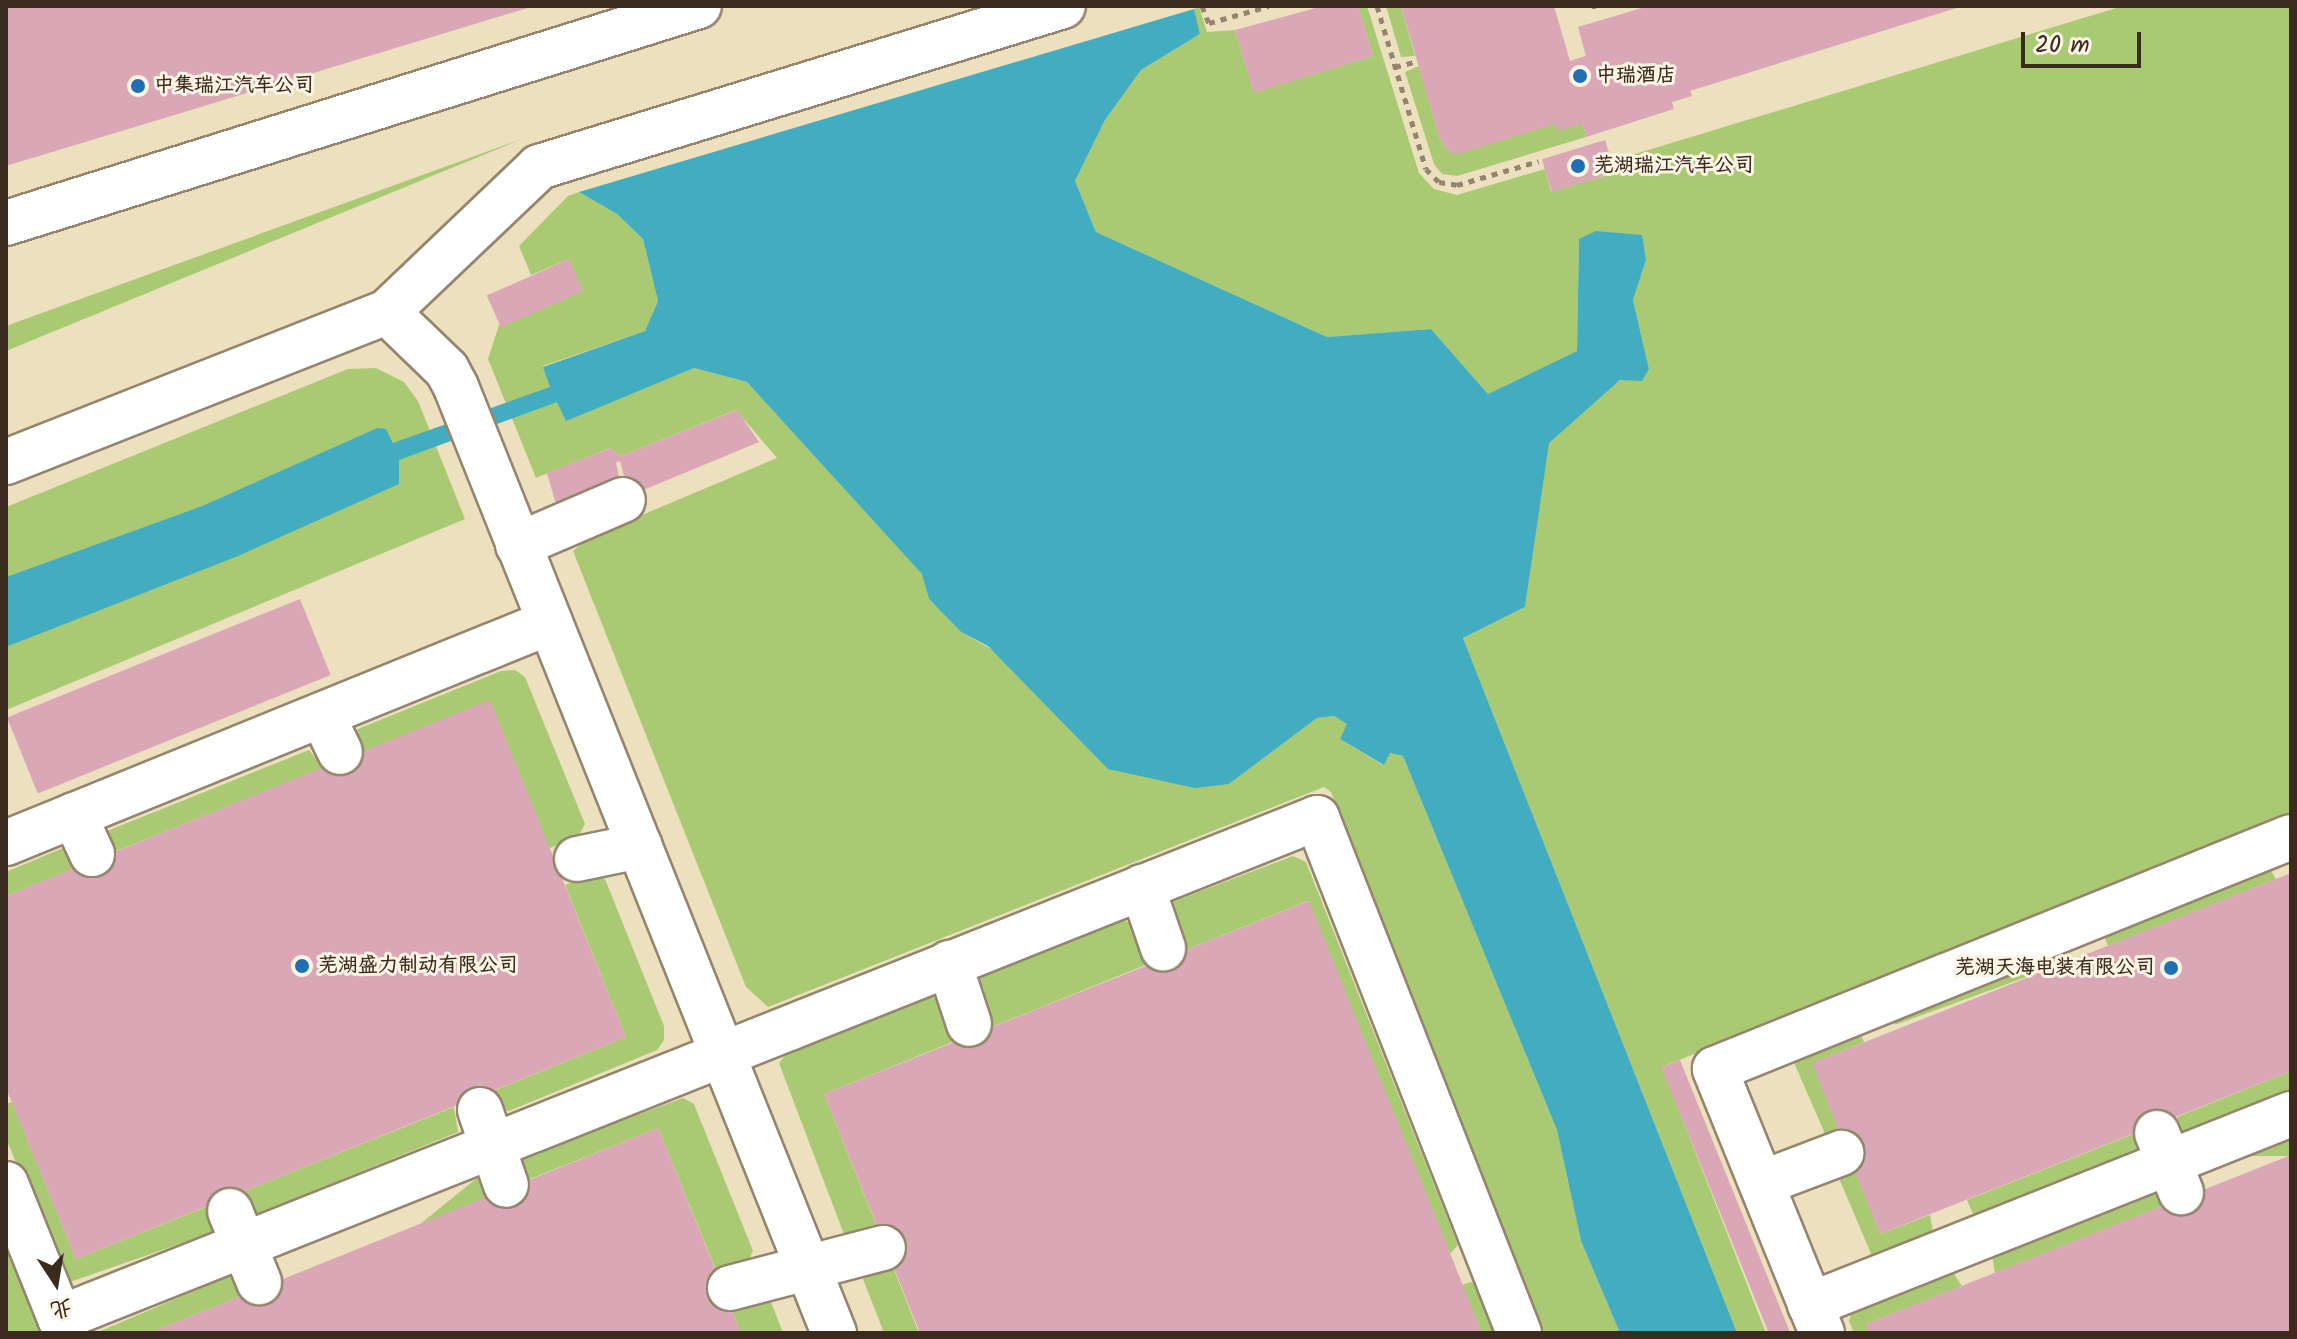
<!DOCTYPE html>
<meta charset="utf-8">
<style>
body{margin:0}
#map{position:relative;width:2297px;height:1339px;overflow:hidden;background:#ece0bf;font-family:Kalam,"LXGW WenKai TC",sans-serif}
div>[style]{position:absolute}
.green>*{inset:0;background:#a9ca72;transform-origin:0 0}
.water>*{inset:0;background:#42acc1}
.building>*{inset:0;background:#d9a7b6;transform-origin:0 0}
.path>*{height:5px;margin-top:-2.5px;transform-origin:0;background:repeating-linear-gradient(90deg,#94856e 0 6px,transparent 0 12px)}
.roads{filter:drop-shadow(2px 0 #94856e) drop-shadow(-2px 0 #94856e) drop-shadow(0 2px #94856e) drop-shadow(0 -2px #94856e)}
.minor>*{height:44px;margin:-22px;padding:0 22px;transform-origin:22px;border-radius:22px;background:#fff}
.dots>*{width:22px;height:22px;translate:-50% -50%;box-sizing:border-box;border:4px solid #fcf5e5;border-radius:50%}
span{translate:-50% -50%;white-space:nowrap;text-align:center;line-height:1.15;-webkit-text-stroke:6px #fcf5e5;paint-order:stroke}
.poi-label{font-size:20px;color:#3b2a1e;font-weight:700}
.left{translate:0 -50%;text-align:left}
.right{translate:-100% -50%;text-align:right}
.frame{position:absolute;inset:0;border:8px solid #3b2a1e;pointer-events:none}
.north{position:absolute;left:16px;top:1243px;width:80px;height:80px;-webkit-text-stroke:6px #fcf5e5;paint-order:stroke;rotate:168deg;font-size:22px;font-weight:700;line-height:32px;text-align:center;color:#3b2a1e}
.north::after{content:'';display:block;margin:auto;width:28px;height:36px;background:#3b2a1e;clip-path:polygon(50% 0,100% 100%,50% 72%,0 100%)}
.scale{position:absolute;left:2021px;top:32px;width:120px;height:36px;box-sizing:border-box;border:4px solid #3b2a1e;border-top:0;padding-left:10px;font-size:24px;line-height:28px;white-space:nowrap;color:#3b2a1e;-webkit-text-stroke:6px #fcf5e5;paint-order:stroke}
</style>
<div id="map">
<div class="green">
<i style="clip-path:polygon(1358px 6px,1367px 6px,1419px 173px,1434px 189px,1457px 195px,1545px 169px,1551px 191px,1615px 173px,1612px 161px,2123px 6px,2291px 6px,2291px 813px,1662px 1067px,1766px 1333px,1737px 1333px,1463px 638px,1525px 607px,1548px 443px,1620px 380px,1642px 380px,1649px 369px,1633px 300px,1646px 260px,1579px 239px,1577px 351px,1488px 394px,1431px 329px,1327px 337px,1096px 232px,1075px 181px,1105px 120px,1141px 70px,1200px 34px,1194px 9px,1199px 7px,1207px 32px,1235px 30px,1254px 92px,1373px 56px)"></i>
<i style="clip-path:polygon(1386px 6px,1401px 6px,1415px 56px,1401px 57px)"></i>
<i style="clip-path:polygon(1419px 66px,1440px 139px,1450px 153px,1555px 124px,1583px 124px,1586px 137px,1457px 176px,1442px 174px,1434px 164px,1405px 72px)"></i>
<i style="clip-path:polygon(522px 139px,6px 351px,6px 326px)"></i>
<i style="clip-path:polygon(579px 192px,617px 214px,643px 239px,658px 301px,645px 331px,543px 366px,566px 420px,694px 368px,747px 382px,923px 574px,929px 599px,961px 632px,1229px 784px,1317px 718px,1334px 716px,1348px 724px,1340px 739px,1383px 765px,1390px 753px,1403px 756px,1557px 1130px,1581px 1241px,1620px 1333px,1544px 1333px,1331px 792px,1324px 787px,768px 1007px,746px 987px,573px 551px,590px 537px,777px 458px,736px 410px,621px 456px,610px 448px,536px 478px,488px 359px,499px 325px,582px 291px,569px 259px,531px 275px,519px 246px,568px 196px)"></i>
<i style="clip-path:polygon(376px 368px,404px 382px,418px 401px,465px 519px,6px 710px,6px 647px,99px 608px,377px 428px,202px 506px,6px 577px,6px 507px,348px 369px)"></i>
<i style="clip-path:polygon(515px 670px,525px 677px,585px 824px,579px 835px,550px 848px,357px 754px,352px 739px,358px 729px,501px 671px)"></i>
<i style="clip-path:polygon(309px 750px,323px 768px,109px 854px,103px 838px,107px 831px)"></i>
<i style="clip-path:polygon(63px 848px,78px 867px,6px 896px,6px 872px)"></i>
<i style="clip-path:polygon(1293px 856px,1306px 862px,1458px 1245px,1450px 1254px,1308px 901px,1183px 951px,1169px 910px,1172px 902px)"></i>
<i style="clip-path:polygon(2268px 866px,2276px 879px,2108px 946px,2104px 935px)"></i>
<i style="clip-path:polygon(592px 875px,605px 879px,664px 1026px,664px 1040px,657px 1050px,509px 1111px,499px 1108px,493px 1091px,626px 1037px,565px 885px)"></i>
<i style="clip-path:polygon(1124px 920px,1134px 925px,1148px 964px,989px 1028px,975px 988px,979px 977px)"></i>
<i style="left:2063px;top:951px;width:12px;height:183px;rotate:70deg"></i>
<i style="clip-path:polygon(931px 996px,941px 1002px,955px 1041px,824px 1094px,879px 1232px,845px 1237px,779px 1063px,786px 1054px)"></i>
<i style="clip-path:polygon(1860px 1032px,1864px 1042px,1813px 1063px,1839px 1130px,1826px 1136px,1792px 1058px)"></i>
<i style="clip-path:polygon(2291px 1071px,2291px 1093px,2188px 1134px,2182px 1131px,2177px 1117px)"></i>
<i style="clip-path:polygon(683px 1098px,694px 1104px,753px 1251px,747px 1263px,718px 1275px,658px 1128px,525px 1181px,520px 1166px,526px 1156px)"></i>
<i style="clip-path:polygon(12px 1102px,76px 1259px,208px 1206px,214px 1232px,70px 1282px,61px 1275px,6px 1138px,6px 1104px)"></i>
<i style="clip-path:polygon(454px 1107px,458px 1132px,257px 1214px,249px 1210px,242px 1192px)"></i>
<i style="clip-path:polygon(2136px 1133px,2141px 1154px,1980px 1218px,1974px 1216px,1967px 1200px)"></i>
<i style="left:2291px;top:1137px;width:19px;height:97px;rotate:90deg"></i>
<i style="clip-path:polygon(1854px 1166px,1880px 1234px,1930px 1215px,1934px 1236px,1879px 1258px,1872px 1256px,1838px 1176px)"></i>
<i style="left:477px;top:1178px;width:22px;height:217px;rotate:51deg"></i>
<i style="clip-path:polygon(2153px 1192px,2163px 1206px,1995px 1273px,1992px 1254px)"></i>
<i style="clip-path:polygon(6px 1233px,46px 1333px,6px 1333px)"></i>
<i style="clip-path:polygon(891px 1262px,919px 1333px,884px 1333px,863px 1279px,866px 1272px)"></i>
<i style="clip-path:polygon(1952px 1271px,1962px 1286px,1866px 1324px,1870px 1333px,1854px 1333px,1849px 1321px,1853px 1309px)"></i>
<i style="clip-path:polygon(231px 1275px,246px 1294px,149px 1333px,96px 1333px)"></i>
<i style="clip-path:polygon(1471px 1282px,1476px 1285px,1495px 1333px,1482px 1333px,1462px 1285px)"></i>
<i style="clip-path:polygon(758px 1298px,771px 1302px,783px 1333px,741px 1333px,731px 1308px)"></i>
</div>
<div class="water">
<i style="clip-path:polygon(1194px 9px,1200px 34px,1141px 70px,1105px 120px,1075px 181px,1096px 232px,1327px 337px,1431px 329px,1488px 394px,1577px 351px,1579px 239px,1596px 231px,1642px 235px,1646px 260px,1633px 300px,1649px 369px,1642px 381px,1620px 380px,1549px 443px,1525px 607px,1463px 638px,1737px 1333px,1620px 1333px,1581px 1241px,1557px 1130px,1403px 756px,1390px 753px,1384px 765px,1340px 739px,1347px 724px,1334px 716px,1317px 718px,1229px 784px,1195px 788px,1108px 769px,988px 646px,961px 632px,929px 599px,922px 574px,747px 382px,694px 368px,566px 421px,557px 402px,399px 460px,399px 484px,238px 556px,6px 647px,6px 577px,202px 506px,377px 428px,386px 429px,393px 443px,550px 387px,543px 367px,645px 331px,658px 301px,643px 239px,617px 214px,579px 192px)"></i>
</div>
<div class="building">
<i style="clip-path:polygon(6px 6px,531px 6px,531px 7px,6px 166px)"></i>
<i style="clip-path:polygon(1323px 6px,1358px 6px,1373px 56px,1254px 93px,1235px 30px)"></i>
<i style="clip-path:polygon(1401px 6px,1554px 6px,1570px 61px,1586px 56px,1578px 27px,1642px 8px,1960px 7px,1690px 91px,1692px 96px,1672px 102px,1674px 109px,1586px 137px,1583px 124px,1558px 131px,1555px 124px,1458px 154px,1450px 153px,1440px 139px)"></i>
<i style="left:1605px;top:140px;width:34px;height:66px;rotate:73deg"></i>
<i style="left:569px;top:259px;width:35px;height:90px;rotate:66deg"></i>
<i style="clip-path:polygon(737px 410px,759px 442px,629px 496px,620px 461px,616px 463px,619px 477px,556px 504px,547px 473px,611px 448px,621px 456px)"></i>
<i style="left:300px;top:599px;width:82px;height:316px;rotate:68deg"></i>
<i style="clip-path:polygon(490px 700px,626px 1037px,76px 1259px,6px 1088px,6px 896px)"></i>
<i style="clip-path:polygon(2291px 873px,2291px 1071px,1880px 1234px,1812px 1063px)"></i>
<i style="clip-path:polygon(1309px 901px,1482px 1333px,920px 1333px,824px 1094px)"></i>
<i style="left:1680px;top:1060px;width:294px;height:20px;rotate:68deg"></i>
<i style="clip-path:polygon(658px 1128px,741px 1333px,149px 1333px)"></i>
<i style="clip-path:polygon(2291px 1155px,2291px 1333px,1870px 1333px,1866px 1324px)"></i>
</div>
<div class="path">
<i style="left:1202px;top:6px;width:18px;rotate:68deg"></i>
<i style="left:1209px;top:23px;width:62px;rotate:-15.8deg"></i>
<i style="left:1377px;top:6px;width:170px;rotate:73.3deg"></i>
<i style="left:1426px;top:169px;width:18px;rotate:45deg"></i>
<i style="left:1439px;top:182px;width:18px;rotate:9deg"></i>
<i style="left:1457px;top:185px;width:85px;rotate:-16.3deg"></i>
<i style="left:1592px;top:6px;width:4px"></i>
<i style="left:1395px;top:67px;width:23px;rotate:-15deg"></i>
</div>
<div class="roads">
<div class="minor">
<i style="left:6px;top:223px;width:726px;rotate:-17.39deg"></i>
<i style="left:387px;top:312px;width:83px;rotate:44deg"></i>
<i style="left:447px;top:370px;width:19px;rotate:62deg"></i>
<i style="left:456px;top:387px;width:1019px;rotate:68.22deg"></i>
<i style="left:6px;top:462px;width:409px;rotate:-21.5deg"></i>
<i style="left:387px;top:312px;width:210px;rotate:-43.6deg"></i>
<i style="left:539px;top:167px;width:548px;rotate:-17.08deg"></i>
<i style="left:518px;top:545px;width:114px;rotate:-23.2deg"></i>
<i style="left:322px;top:715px;width:41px;rotate:64.1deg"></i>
<i style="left:74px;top:815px;width:43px;rotate:65.2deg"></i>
<i style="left:6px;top:843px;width:587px;rotate:-22.11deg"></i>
<i style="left:577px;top:859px;width:64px;rotate:-11.7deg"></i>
<i style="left:1142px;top:887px;width:65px;rotate:71deg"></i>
<i style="left:949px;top:963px;width:64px;rotate:71.8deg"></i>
<i style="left:480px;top:1110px;width:79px;rotate:70.9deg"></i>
<i style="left:2157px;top:1133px;width:64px;rotate:67.9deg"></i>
<i style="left:1762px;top:1183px;width:85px;rotate:-20.8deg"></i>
<i style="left:6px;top:1184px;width:144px;rotate:68.1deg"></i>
<i style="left:230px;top:1211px;width:77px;rotate:67.8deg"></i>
<i style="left:730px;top:1288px;width:158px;rotate:-14.7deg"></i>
<i style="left:1810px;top:1305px;width:518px;rotate:-21.66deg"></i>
<i style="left:66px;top:1333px;width:16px;rotate:-112deg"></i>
<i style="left:60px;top:1318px;width:1353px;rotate:-21.69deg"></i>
<i style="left:1317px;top:818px;width:553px;rotate:68.58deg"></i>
<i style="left:1822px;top:1333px;width:285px;rotate:-112.1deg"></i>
<i style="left:1715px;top:1069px;width:621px;rotate:-21.94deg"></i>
</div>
</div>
<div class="dots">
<i style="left:1580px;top:76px;background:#1f6fb2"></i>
<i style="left:138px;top:86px;background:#1f6fb2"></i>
<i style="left:1578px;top:166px;background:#1f6fb2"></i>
<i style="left:302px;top:966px;background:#1f6fb2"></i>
<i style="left:2171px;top:968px;background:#1f6fb2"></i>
</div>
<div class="poi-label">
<span class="left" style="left:1596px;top:76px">中瑞酒店</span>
<span class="left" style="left:154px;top:86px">中集瑞江汽车公司</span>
<span class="left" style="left:1594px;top:166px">芜湖瑞江汽车公司</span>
<span class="left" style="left:318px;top:966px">芜湖盛力制动有限公司</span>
<span class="right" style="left:2155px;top:968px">芜湖天海电装有限公司</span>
</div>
<div class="frame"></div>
<div class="north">北</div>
<div class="scale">20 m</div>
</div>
